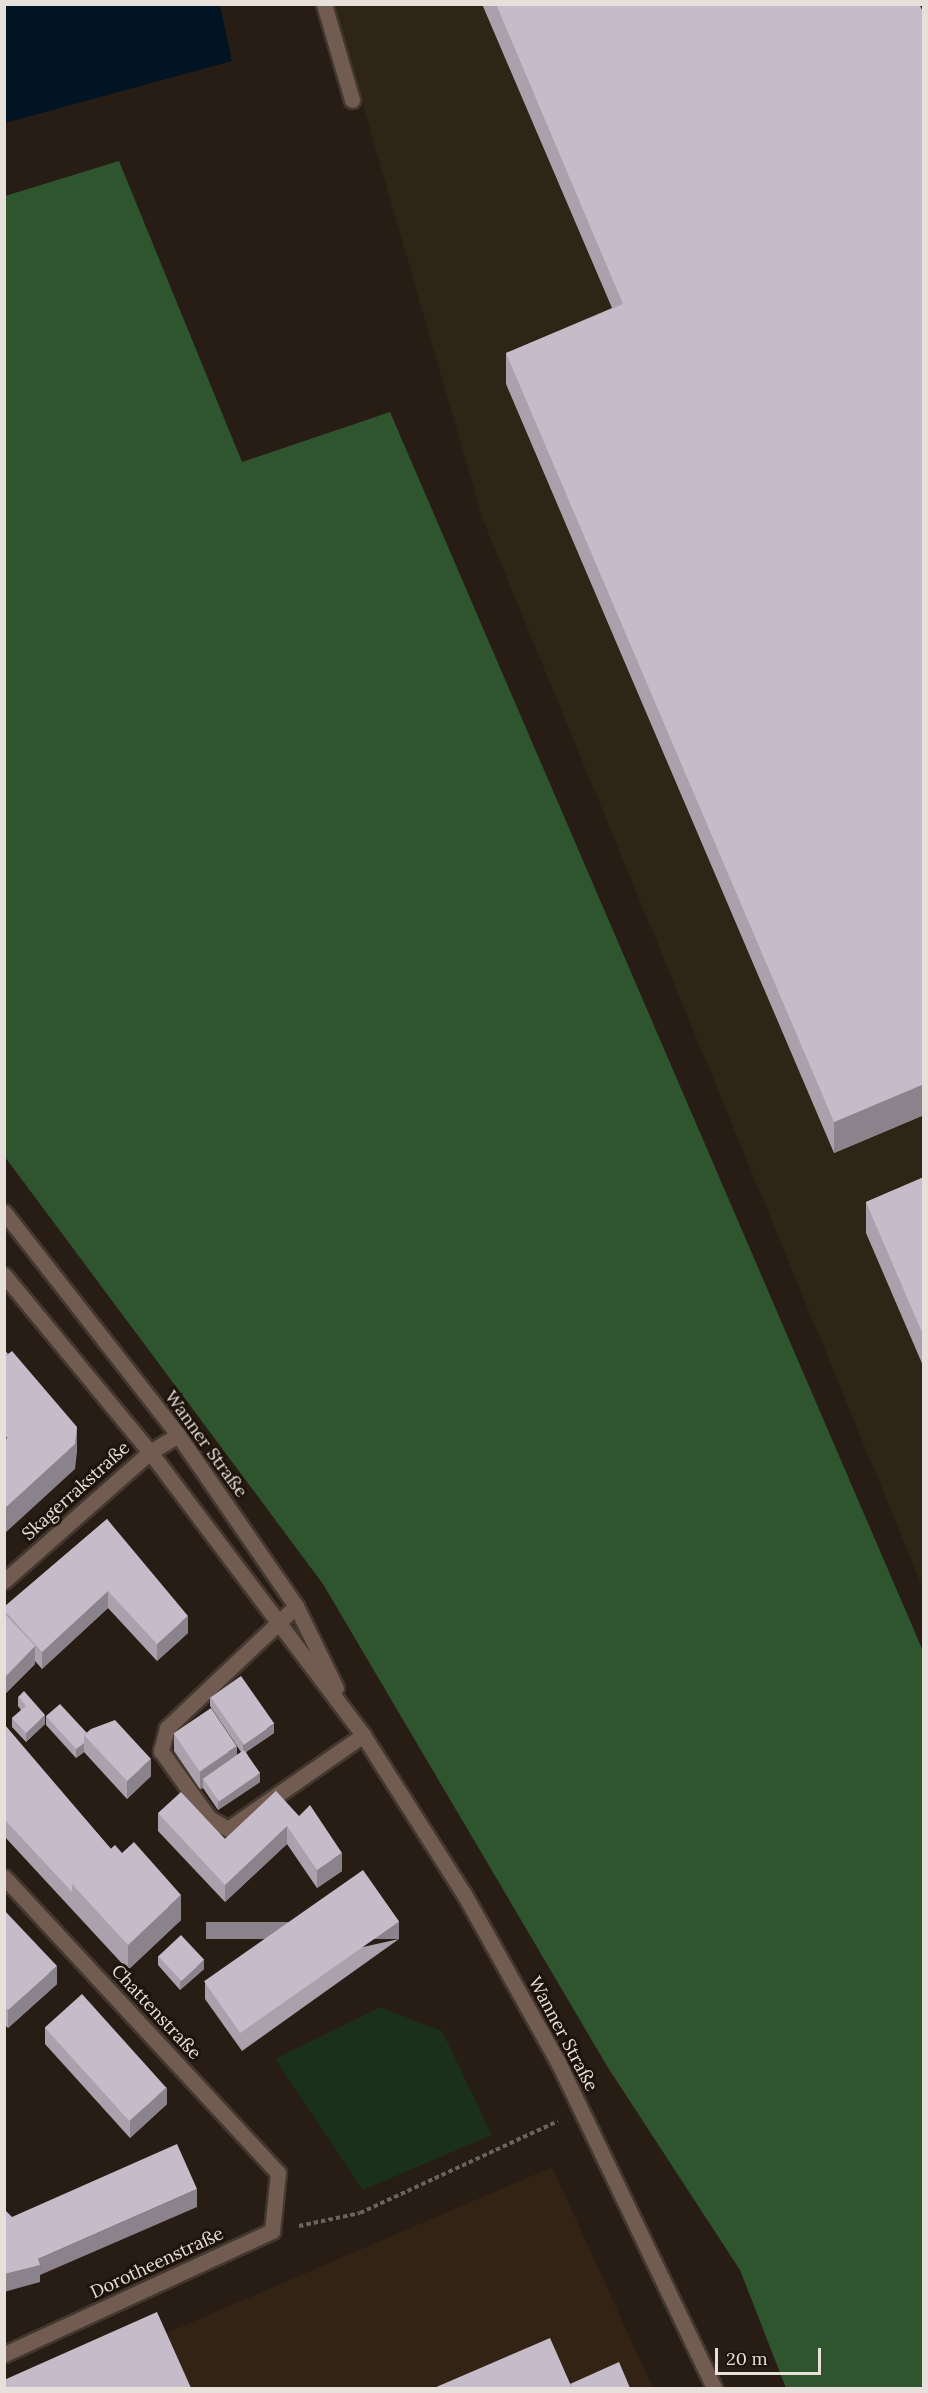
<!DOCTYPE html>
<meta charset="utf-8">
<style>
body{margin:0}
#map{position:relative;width:928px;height:2393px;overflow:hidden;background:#271d14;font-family:Lora,serif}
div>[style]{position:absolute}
.commercial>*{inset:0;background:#2f2516}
.built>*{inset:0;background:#322315}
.green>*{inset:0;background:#1b301b}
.forest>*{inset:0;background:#2f552f}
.water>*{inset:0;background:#001424}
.path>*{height:4px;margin-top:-2px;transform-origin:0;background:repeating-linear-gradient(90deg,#6c635b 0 4.5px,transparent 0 7.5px)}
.roads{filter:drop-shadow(2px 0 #423830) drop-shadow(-2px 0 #423830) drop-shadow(0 2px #423830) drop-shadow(0 -2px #423830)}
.minor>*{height:15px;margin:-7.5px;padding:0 7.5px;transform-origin:7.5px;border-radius:7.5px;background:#725b50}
.wall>*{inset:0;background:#aaa1ac}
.shaded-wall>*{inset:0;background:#8b838c;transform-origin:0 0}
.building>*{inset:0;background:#c6bbc8;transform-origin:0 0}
span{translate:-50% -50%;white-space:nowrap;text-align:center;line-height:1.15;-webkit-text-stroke:6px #1e140b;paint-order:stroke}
.street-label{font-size:18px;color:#e7e0da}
.frame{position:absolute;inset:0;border:6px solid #e7e0da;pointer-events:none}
.scale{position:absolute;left:715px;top:2348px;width:106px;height:27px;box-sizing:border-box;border:3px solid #e7e0da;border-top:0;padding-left:8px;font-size:18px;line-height:21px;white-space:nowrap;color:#e7e0da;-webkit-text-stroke:4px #1e140b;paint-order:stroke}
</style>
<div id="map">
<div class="commercial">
<i style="clip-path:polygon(334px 5px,923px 5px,923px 1588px,483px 520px)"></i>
</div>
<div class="built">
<i style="clip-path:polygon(552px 2167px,653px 2388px,39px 2388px)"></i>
</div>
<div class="green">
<i style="clip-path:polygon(380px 2007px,442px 2031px,492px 2135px,363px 2190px,275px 2059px)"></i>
</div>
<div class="forest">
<i style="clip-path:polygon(119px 161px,242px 462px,390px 412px,923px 1651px,923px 2388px,786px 2388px,740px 2270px,607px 2066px,323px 1584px,5px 1157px,5px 196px)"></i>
</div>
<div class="water">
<i style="clip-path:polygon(5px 4px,220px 5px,232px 61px,5px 123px)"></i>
</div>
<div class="path">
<i style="left:299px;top:2226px;width:62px;rotate:-12deg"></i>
<i style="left:360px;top:2213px;width:218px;rotate:-24.9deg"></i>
</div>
<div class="roads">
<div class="minor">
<i style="left:324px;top:4px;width:100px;rotate:73.7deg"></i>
<i style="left:4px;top:1212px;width:283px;rotate:52deg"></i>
<i style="left:178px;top:1435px;width:208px;rotate:55.4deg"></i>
<i style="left:296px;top:1606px;width:91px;rotate:64deg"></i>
<i style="left:4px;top:1275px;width:229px;rotate:50.5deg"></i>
<i style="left:150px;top:1452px;width:354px;rotate:53deg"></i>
<i style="left:363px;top:1735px;width:188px;rotate:57.6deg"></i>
<i style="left:464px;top:1894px;width:193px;rotate:60.8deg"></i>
<i style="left:558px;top:2062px;width:361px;rotate:64.4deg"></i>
<i style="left:4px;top:1581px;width:195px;rotate:-41.5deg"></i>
<i style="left:150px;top:1452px;width:33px;rotate:-31deg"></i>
<i style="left:296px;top:1606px;width:178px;rotate:136.6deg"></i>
<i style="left:167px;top:1728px;width:24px;rotate:105deg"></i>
<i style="left:161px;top:1751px;width:82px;rotate:54.4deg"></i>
<i style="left:209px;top:1818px;width:22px;rotate:30deg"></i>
<i style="left:228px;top:1829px;width:165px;rotate:-34.8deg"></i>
<i style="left:4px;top:1877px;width:403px;rotate:47.2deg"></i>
<i style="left:278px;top:2173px;width:58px;rotate:95.9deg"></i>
<i style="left:272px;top:2231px;width:295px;rotate:155.3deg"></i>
</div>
</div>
<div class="wall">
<i style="clip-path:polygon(482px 4px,919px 4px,924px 14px,924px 1115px,834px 1153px,506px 384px,506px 353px,612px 308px)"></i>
<i style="clip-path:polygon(924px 1177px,924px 1368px,866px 1233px,866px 1202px)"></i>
<i style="clip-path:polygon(107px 1519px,188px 1633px,157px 1661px,108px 1608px,42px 1669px,35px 1661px,35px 1664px,4px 1695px,4px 1607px)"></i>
<i style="clip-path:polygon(18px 1697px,45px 1724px,26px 1742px,12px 1727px,12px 1718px,21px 1710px,18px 1706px)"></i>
<i style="clip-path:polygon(210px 1697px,274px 1733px,246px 1752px,260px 1782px,218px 1810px,203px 1788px,200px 1789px,174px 1751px,174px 1733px,237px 1755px,241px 1752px,210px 1706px)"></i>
<i style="clip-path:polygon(46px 1716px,86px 1732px,151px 1776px,127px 1799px,84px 1752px,76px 1758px,46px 1725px)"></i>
<i style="clip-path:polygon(4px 1726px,111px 1849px,181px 1920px,128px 1970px,4px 1836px)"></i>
<i style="clip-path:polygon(276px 1791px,342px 1871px,317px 1888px,287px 1844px,225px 1902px,158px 1831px,158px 1813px,225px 1839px)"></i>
<i style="clip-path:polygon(4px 1910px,57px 1984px,8px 2028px,4px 2024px)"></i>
<i style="clip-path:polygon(399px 1939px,242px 2051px,205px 1999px,205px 1982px)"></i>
<i style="clip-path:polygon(158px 1956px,204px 1969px,180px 1990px,158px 1965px)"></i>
<i style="clip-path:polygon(45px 2027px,167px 2104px,130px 2138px,45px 2044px)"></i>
</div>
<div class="shaded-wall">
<i style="clip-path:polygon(924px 1084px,924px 1115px,834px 1153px,834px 1122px)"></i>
<i style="clip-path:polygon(77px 1427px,77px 1452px,75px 1469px,4px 1534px,4px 1509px)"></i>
<i style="clip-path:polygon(108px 1591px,108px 1608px,42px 1669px,42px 1652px)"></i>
<i style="clip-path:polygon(188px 1616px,188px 1633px,157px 1661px,157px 1644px)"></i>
<i style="clip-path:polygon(35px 1646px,35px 1664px,4px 1695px,4px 1678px)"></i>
<i style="clip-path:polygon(45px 1715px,45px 1724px,26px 1742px,26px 1733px)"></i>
<i style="clip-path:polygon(274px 1724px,274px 1733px,243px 1754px,243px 1745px)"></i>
<i style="clip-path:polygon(84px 1743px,84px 1752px,76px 1758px,76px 1749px)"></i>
<i style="clip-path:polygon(237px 1746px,237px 1764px,203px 1779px,203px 1788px,200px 1789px,200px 1772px)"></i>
<i style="clip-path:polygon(151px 1759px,151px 1776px,127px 1799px,127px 1781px)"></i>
<i style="clip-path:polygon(260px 1773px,260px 1782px,218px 1810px,218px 1801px)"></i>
<i style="clip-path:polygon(287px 1826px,287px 1844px,225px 1902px,225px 1885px)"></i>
<i style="clip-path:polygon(342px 1853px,342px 1871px,317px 1888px,317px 1870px)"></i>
<i style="clip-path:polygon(181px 1895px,181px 1920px,128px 1970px,128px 1945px)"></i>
<i style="left:399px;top:1922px;width:17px;height:193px;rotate:90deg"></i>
<i style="clip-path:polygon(204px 1960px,204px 1969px,180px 1990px,180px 1981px)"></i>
<i style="clip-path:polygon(57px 1966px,57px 1984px,8px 2028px,8px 2010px)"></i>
<i style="clip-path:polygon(167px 2087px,167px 2104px,130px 2138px,130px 2120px)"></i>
<i style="clip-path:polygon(197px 2189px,197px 2207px,40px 2275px,40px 2282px,4px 2292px,4px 2274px)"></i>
</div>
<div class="building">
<i style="clip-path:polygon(496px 4px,919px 4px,924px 14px,924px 1084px,834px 1122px,506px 353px,623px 304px)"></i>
<i style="clip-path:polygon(924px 1177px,924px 1337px,866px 1202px)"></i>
<i style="clip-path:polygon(4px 1349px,8px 1354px,4px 1357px)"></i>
<i style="clip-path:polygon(12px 1351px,77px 1427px,75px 1444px,4px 1509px,4px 1441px,7px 1438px,4px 1434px,4px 1357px)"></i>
<i style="clip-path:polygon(107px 1519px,188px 1616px,157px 1644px,108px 1591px,42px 1652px,4px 1610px,4px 1607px)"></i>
<i style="clip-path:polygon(4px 1613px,35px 1646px,4px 1678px)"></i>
<i style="left:241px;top:1676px;width:58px;height:37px;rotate:55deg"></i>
<i style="clip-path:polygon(24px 1691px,45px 1715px,26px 1733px,12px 1718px,26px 1706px,18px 1697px)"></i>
<i style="clip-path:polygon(60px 1704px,86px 1732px,84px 1735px,84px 1743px,76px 1749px,46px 1716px)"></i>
<i style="left:211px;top:1708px;width:46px;height:45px;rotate:56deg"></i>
<i style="clip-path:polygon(115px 1720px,151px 1759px,127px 1781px,84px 1735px,91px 1729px)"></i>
<i style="clip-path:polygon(5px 1725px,111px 1849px,72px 1884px,72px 1892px,4px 1819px,4px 1726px)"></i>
<i style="left:244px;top:1750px;width:28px;height:50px;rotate:55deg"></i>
<i style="clip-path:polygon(276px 1791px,299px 1816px,310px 1805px,342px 1853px,317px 1870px,287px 1826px,225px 1885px,158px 1813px,181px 1792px,225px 1839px)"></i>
<i style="clip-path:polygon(134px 1842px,181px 1895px,128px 1945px,72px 1884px,115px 1845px,122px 1853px)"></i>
<i style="left:363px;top:1870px;width:63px;height:194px;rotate:55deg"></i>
<i style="clip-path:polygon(4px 1910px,57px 1966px,8px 2010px,4px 2007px)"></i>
<i style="left:181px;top:1935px;width:34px;height:31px;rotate:47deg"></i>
<i style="left:82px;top:1994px;width:126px;height:50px;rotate:48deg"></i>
<i style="clip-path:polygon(177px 2144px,197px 2189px,38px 2259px,40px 2265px,4px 2274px,4px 2209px,12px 2217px)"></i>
<i style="clip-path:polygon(157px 2312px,191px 2388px,4px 2388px,4px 2380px)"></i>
<i style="clip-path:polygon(550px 2338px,572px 2388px,434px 2388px)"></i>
<i style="clip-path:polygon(619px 2362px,630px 2388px,572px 2388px,570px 2384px)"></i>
</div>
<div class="street-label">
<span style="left:206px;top:1444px;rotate:54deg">Wanner Straße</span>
<span style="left:76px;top:1491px;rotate:-42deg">Skagerrakstraße</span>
<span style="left:156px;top:2012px;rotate:47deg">Chattenstraße</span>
<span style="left:563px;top:2034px;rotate:62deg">Wanner Straße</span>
<span style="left:157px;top:2263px;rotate:-25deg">Dorotheenstraße</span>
</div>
<div class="frame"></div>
<div class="scale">20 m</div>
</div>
